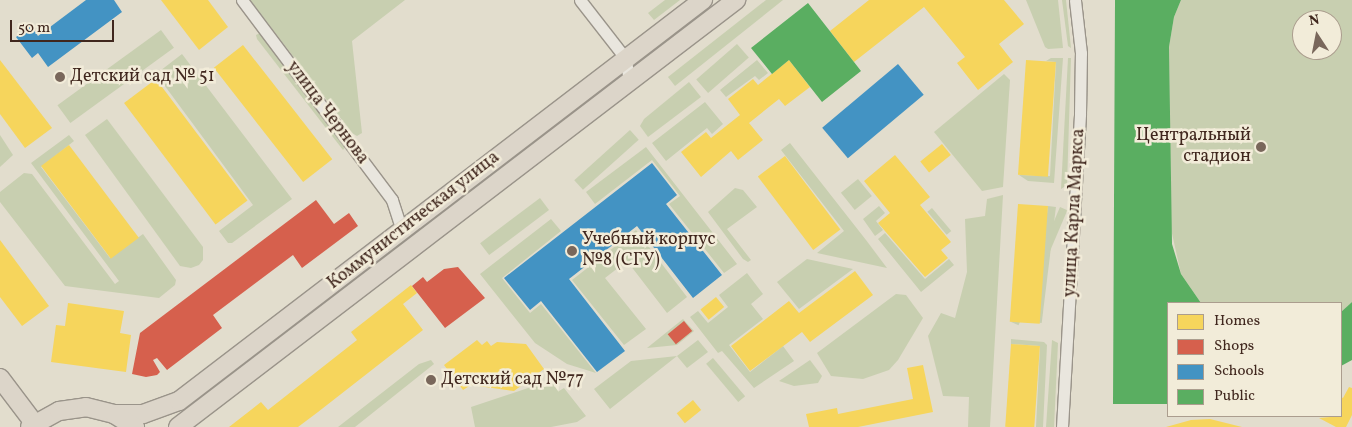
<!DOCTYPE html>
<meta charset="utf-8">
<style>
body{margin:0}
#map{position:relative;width:1352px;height:427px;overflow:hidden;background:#e2ddcd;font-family:Vollkorn,serif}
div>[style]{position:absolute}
.green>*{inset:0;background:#c8cfb0;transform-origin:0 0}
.homes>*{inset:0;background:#f6d55c;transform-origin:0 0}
.shops>*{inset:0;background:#d6604d;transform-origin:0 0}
.schools>*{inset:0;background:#4393c3;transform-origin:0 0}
.public>*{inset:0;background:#5aae61}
.roads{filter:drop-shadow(1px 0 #9a948a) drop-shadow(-1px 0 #9a948a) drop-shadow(0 1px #9a948a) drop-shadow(0 -1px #9a948a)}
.street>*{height:11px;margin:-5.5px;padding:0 5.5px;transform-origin:5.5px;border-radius:5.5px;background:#e9e6de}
.primary>*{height:18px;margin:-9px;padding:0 9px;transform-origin:9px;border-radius:9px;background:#dcd5c9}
.dots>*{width:14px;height:14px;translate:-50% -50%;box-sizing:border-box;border:2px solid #f2ecd9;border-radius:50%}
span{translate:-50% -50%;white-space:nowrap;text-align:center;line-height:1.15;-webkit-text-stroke:5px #f2ecd9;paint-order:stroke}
.poi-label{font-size:18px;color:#40271e}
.left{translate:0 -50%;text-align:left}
.right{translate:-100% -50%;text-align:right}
.street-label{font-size:18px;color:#40271e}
.legend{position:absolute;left:1167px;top:302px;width:175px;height:115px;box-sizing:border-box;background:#f2ecd9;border:1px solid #ab9d8e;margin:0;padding:6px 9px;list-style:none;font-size:15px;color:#40271e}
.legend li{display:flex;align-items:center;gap:10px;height:25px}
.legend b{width:25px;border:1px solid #ab9d8e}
.north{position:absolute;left:1292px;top:10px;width:50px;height:50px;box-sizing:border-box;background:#f2ecd9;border:1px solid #ab9d8e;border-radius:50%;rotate:349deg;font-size:14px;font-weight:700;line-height:20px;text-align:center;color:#40271e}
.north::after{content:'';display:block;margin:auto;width:18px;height:22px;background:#79675b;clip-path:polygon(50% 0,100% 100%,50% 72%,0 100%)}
.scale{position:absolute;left:10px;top:20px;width:104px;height:22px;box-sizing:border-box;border:2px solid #40271e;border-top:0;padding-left:6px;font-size:15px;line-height:18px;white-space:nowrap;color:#40271e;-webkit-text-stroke:4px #f2ecd9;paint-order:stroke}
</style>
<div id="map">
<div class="green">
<i style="clip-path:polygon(250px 0,405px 0,352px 41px,362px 133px,357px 136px,352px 133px)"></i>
<i style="clip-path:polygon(665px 0,680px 0,654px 20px,648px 13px)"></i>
<i style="clip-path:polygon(766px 0,783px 0,675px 86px,668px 77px)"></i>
<i style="clip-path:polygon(1026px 0,1058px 0,1063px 48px,1048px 49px,1045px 47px)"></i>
<i style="clip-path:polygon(1062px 0,1066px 0,1071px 48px,1068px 46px)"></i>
<i style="clip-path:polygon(evenodd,1181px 0,1352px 0,1352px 302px,1341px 312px,1341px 303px,1201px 303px,1181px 274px,1171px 229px,1169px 47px,1174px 17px,1181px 0,1302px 20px,1332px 20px,1332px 50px,1302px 50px,1302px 20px)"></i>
<i style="left:161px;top:30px;width:22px;height:128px;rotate:54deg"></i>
<i style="clip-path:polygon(260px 33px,346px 146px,343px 150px,257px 39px,256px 35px)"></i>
<i style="left:737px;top:44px;width:18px;height:54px;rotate:49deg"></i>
<i style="clip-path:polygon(182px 54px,292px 199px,232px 243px,228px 243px,219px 231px,253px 205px,156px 74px)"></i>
<i style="clip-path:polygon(1051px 58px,1063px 58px,1054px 183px,1028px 181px,1019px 175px,1050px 176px,1056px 62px,1046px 61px)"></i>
<i style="clip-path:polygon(1068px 58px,1071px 58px,1067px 185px,1061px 189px)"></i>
<i style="clip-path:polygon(757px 60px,768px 73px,759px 80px,755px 76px,726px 97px,720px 90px)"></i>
<i style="clip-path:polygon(1004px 74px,1010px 80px,1003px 187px,982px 191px,934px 132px)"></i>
<i style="clip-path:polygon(689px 82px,701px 97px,648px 137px,640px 126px,644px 119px)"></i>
<i style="clip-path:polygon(705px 102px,723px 124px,712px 134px,707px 128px,666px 161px,652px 143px)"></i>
<i style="clip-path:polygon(107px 119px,203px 247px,203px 260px,199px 265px,191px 268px,180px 266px,85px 135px)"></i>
<i style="left:630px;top:130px;width:13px;height:75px;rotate:48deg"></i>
<i style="clip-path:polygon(0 135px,13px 155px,0 167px)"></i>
<i style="clip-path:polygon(69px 135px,74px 141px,41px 167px,110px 258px,143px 234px,176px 280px,175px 285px,159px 298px,65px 286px,0 202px,0 192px,24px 173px,32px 174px,115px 284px,119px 281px,31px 163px)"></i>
<i style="clip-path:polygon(790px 143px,866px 240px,887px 268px,817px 253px,844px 231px,781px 150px)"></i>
<i style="clip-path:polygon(646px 147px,737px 264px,724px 273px,669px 204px,680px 196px,652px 160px,595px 204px,586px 192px)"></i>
<i style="left:858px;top:179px;width:22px;height:22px;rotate:51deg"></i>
<i style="clip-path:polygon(735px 188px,743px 190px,757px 207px,727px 229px,751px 260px,748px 262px,743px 259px,708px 212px)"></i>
<i style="clip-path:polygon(1003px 195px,990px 427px,968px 427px,969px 397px,943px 396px,928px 336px,941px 313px,955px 318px,967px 272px,965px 219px,985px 216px,987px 199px)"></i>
<i style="left:540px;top:198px;width:15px;height:75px;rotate:53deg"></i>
<i style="clip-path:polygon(879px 206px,885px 213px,876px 221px,883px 230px,875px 236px,863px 219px)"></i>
<i style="left:1048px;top:206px;width:8px;height:117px;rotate:7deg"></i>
<i style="left:1060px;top:207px;width:8px;height:125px;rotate:23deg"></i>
<i style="left:932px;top:208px;width:30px;height:6px;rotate:50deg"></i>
<i style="clip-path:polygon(551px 219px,561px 231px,502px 278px,530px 313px,541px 304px,596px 373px,567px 364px,535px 343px,480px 274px)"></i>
<i style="clip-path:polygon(636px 230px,687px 297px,667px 313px,627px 261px,605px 278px,646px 329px,624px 345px,572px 280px)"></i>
<i style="clip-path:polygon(885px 233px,925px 279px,949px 259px,954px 265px,921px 292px,878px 239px)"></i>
<i style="clip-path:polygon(807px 259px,853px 269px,799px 309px,777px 282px)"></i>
<i style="clip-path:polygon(747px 273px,763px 294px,751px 304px,763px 319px,729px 345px,750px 372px,783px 346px,794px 361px,754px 388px,722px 351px,718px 353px,690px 317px,698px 311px,708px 323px,728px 307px,719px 295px)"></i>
<i style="clip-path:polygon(896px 294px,906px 295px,923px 318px,898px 360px,889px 370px,863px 379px,831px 376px,817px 353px)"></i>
<i style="clip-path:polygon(683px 319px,694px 331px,677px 345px,647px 348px)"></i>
<i style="clip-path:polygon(1011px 339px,1044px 342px,1047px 345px,1043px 427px,1036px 427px,1040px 346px,1011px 344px)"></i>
<i style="clip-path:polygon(698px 340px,708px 352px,687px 368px,677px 356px,610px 409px,594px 389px,631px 361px,677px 356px)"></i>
<i style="clip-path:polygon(1052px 340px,1058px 343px,1054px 427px,1046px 427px)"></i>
<i style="left:713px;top:358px;width:50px;height:9px;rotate:50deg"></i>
<i style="clip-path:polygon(431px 360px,434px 364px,355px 427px,338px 427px,419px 364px)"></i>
<i style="clip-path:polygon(810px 360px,822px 376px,818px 383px,794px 386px,779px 381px)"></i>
<i style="clip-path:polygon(552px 380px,559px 391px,564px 388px,586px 416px,577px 422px,551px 427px,475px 427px,471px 407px)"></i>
</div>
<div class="homes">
<i style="clip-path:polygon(161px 0,208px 0,228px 27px,199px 50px)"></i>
<i style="clip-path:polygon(869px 0,1004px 0,1024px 24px,999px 44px,1013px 62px,978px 90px,957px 63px,965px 57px,924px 7px,854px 62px,830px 31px)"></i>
<i style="left:243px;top:45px;width:145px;height:37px;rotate:52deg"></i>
<i style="clip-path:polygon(0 60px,52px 128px,25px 148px,0 114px)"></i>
<i style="clip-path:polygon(789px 60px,810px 87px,785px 106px,779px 99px,749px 123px,763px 140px,738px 160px,731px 151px,701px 177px,681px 152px,706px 132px,711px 138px,740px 115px,728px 99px,753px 79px,758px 85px)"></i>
<i style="left:1026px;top:60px;width:30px;height:115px;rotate:4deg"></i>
<i style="left:156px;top:79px;width:152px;height:40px;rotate:53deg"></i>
<i style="left:942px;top:144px;width:14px;height:28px;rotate:51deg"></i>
<i style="left:69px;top:145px;width:116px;height:35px;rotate:53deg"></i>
<i style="clip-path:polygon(895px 155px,930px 197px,920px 205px,951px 242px,941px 250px,948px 258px,925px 277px,878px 223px,890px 213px,864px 181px)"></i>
<i style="left:785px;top:156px;width:92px;height:34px;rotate:53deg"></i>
<i style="left:1018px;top:204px;width:30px;height:118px;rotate:4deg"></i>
<i style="clip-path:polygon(0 240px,49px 306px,22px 326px,0 297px)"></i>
<i style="clip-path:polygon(855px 271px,873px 295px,810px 342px,802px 332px,750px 371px,731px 346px,789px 301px,799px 313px)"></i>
<i style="clip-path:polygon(411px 285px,417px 293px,403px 304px,423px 330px,318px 412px,298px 427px,229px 427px,261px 402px,268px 410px,357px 340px,351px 332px)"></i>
<i style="left:716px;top:297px;width:13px;height:20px;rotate:51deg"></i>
<i style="clip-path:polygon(68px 303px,124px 311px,120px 333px,131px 335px,126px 372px,51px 362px,56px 325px,65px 326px)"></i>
<i style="clip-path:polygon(477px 340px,482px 345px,487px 341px,491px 346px,497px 342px,526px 344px,544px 369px,514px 391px,471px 385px,463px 390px,444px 365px)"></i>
<i style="left:1011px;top:344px;width:29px;height:83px;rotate:4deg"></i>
<i style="clip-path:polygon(923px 365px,933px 412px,858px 427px,809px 427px,806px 414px,837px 408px,838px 414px,913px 399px,907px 368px)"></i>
<i style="clip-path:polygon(1349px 387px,1352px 388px,1352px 415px,1346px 427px,1336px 427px,1319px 418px,1341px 416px,1341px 397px,1343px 398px)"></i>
<i style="left:693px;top:400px;width:13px;height:21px;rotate:51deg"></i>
<i style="clip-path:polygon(1210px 419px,1242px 427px,1166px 427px,1191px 420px)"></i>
</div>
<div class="shops">
<i style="clip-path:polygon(316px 200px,334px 224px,349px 213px,358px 226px,302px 268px,293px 255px,213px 315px,222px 328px,167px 370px,157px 358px,153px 360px,160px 372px,157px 375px,146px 377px,132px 374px,140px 333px)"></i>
<i style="clip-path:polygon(458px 267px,485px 298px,445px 328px,412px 286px,423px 277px,427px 282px,444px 269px)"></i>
<i style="left:684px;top:321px;width:13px;height:21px;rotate:51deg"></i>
</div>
<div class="schools">
<i style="clip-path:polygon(86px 0,114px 0,122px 12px,48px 67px,38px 53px,32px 58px,16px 37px,31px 26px,38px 36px)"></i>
<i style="left:898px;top:64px;width:40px;height:99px;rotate:50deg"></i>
<i style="clip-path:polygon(652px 163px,677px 195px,666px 204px,722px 275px,693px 298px,637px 226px,569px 279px,625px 351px,597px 372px,541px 301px,530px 310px,504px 278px)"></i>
</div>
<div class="public">
<i style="clip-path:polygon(1115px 0,1181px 0,1174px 17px,1169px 47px,1172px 244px,1181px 274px,1201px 303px,1168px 303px,1168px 404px,1113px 404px)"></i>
<i style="clip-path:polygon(808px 3px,861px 71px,822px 102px,789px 60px,772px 74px,751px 48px)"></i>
<i style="clip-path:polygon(1352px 302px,1352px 360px,1341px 366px,1341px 312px)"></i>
</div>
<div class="roads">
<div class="street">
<i style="left:242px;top:0;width:250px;rotate:53.1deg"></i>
<i style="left:392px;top:200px;width:32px;rotate:72deg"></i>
<i style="left:580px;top:0;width:75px;rotate:52.1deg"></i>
<i style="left:626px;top:59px;width:24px;rotate:83deg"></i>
<i style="left:1062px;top:427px;width:314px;rotate:-86.7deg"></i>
<i style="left:1080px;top:114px;width:61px;rotate:-89.1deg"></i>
<i style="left:1081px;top:53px;width:53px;rotate:-96.5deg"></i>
</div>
<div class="primary">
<i style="left:0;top:378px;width:56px;rotate:52.9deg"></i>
<i style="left:114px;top:414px;width:29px"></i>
<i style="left:143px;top:414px;width:38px;rotate:-20deg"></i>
<i style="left:179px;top:401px;width:660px;rotate:-37.43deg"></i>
<i style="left:30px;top:427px;width:33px;rotate:-29deg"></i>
<i style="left:59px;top:411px;width:27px;rotate:-8deg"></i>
<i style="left:86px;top:407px;width:29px;rotate:14deg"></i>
<i style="left:114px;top:414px;width:25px;rotate:32deg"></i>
<i style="left:178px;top:427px;width:703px;rotate:-37.42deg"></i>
</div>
</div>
<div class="dots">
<i style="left:60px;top:77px;background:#79675b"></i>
<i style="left:1261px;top:147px;background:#79675b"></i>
<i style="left:572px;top:251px;background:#79675b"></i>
<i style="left:431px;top:380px;background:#79675b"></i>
</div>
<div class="poi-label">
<span class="left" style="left:70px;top:77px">Детский сад № 51</span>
<span class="right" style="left:1251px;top:147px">Центральный<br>стадион</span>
<span class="left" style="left:582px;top:251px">Учебный корпус<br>№8 (СГУ)</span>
<span class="left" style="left:441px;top:380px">Детский сад №77</span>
</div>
<div class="street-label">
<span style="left:327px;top:113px;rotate:53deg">улица Чернова</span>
<span style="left:1075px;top:213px;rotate:-87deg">улица Карла Маркса</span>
<span style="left:414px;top:221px;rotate:-38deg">Коммунистическая улица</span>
</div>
<ul class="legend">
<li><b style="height:14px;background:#f6d55c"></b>Homes</li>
<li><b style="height:14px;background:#d6604d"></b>Shops</li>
<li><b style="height:14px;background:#4393c3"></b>Schools</li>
<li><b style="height:14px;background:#5aae61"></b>Public</li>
</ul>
<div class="north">N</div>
<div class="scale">50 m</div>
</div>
